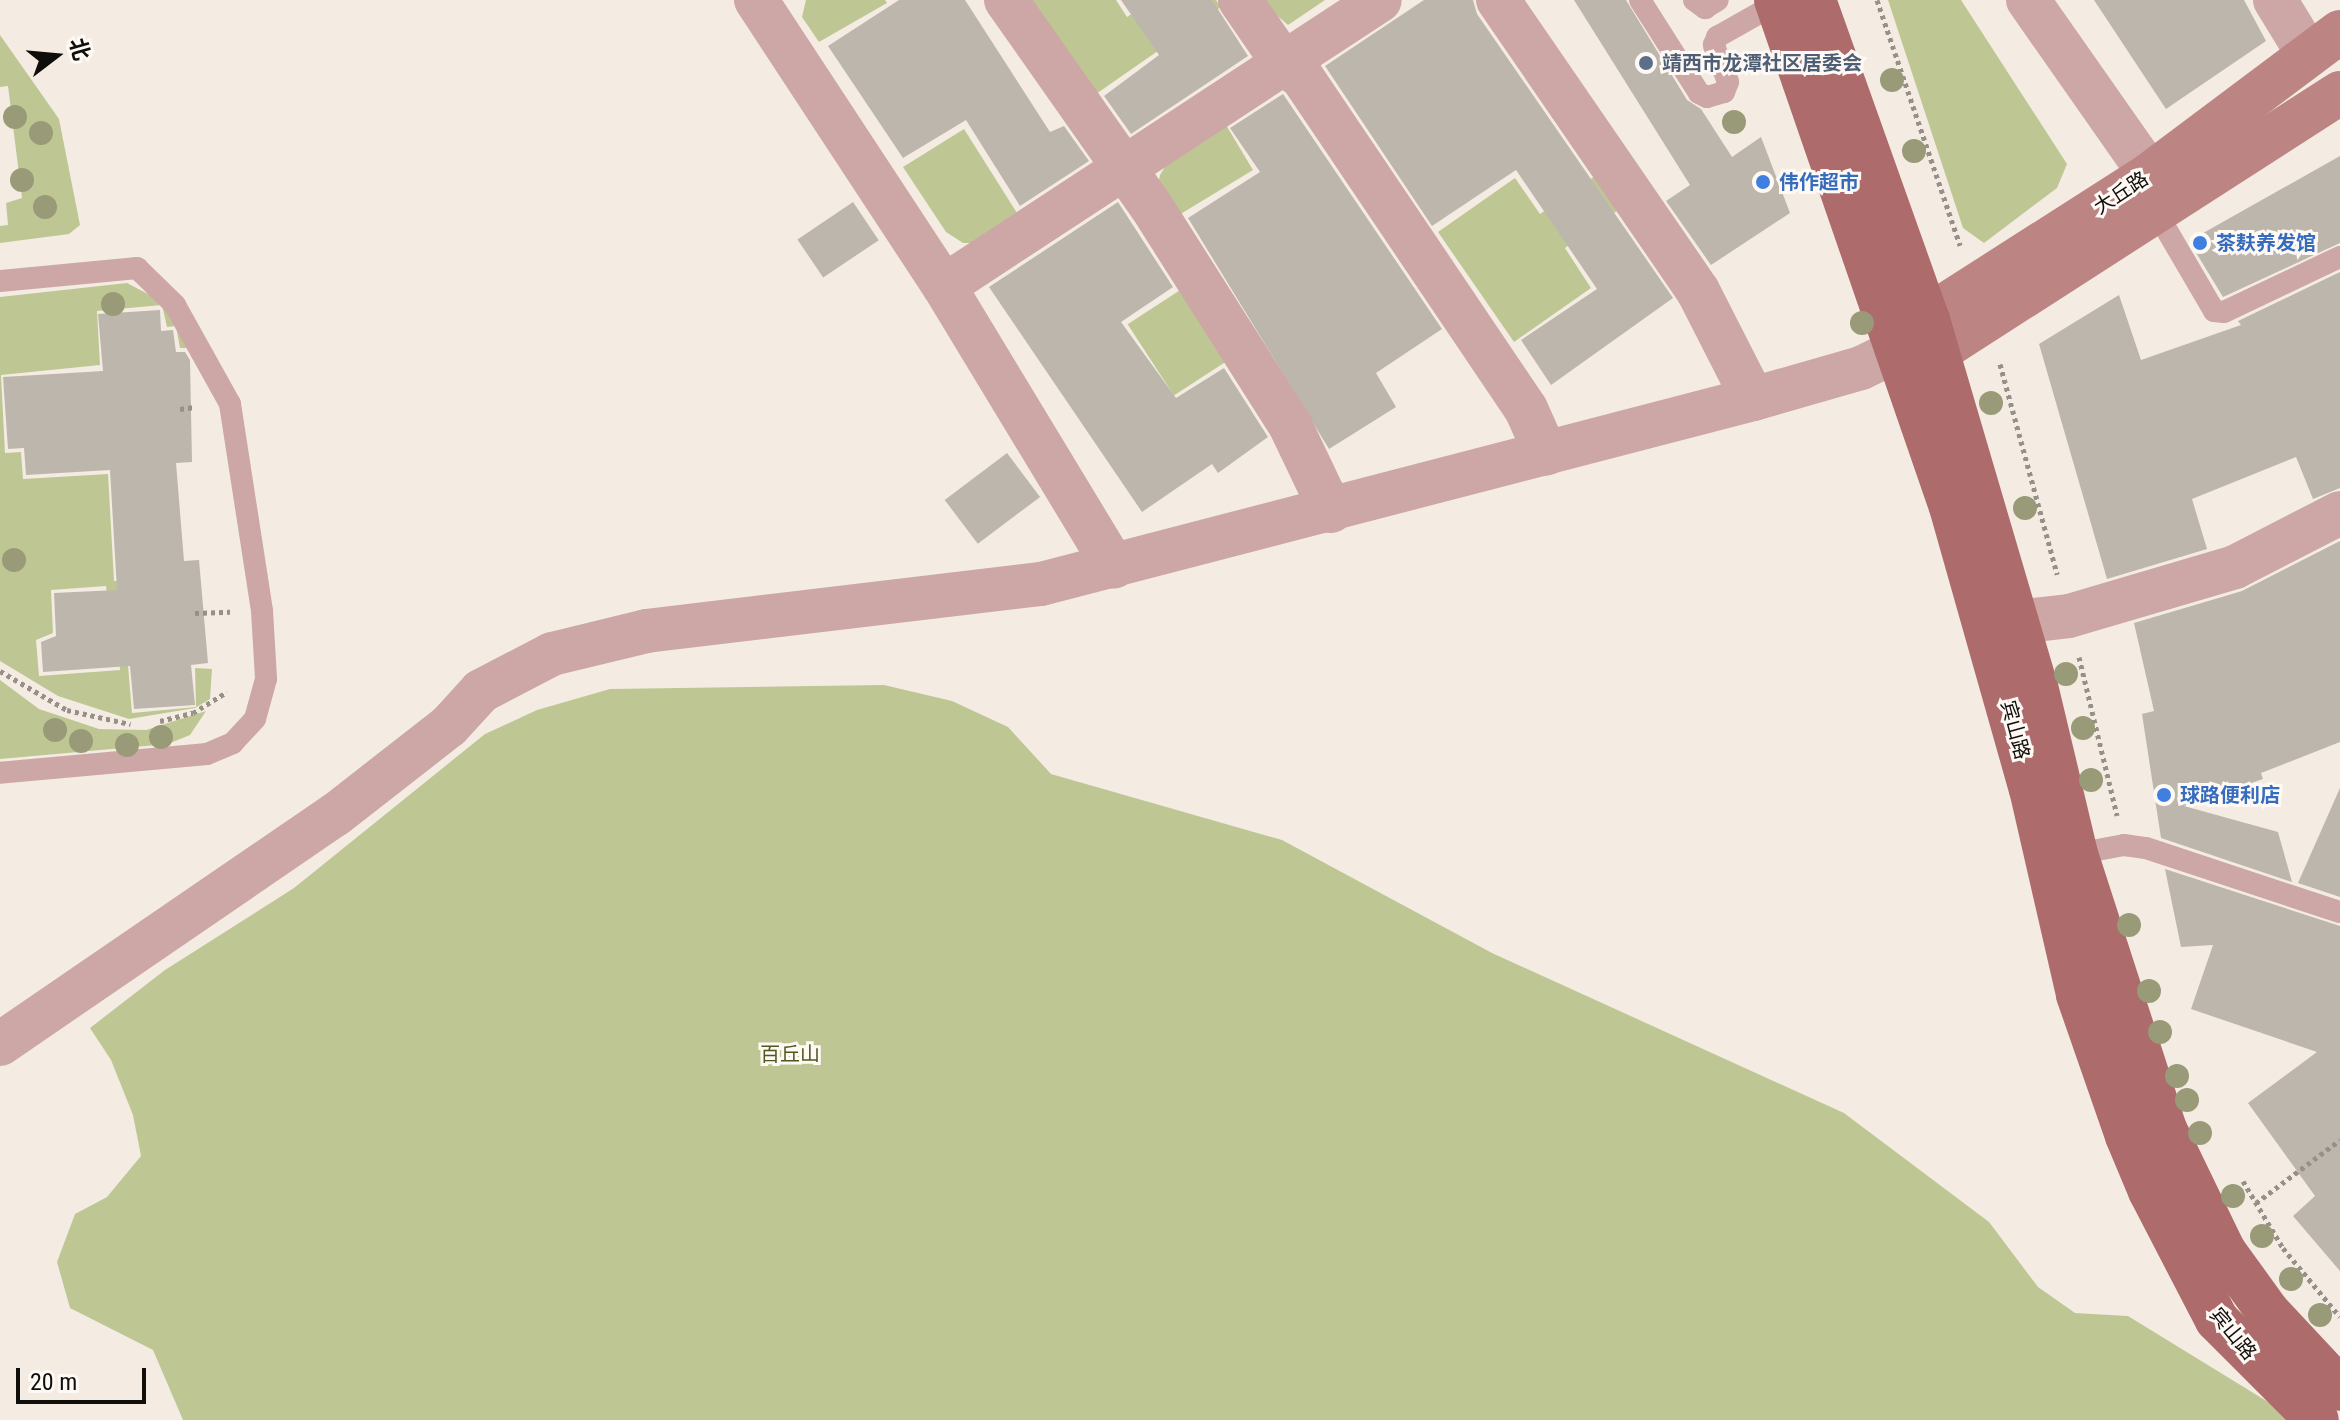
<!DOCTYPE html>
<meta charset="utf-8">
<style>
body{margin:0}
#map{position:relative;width:2340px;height:1420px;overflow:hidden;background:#f4ece2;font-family:"Roboto Condensed","Noto Sans SC",sans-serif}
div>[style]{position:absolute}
.green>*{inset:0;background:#bec794;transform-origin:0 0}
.building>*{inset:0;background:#bdb6ad;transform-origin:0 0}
.path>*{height:5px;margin-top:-2.5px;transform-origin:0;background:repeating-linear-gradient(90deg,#969089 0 4px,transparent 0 8px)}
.service>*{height:22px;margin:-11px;padding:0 11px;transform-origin:11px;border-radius:11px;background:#cda7a6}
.minor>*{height:44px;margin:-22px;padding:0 22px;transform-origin:22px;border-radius:22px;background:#cda7a6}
.secondary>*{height:44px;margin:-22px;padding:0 22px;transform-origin:22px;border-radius:22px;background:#bc8584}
.primary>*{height:44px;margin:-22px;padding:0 22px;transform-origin:22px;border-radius:22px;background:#ae6b6c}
.trees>*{width:24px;height:24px;margin:-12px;border-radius:50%;background:#999a77}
.dots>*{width:22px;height:22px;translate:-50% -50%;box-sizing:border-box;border:4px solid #fef9f4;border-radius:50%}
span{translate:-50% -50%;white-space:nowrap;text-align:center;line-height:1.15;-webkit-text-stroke:6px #fef9f4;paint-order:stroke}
.service-label{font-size:20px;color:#4e5e75;font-weight:700}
.left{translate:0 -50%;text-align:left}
.shop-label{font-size:20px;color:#366cbe;font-weight:700}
.street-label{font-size:20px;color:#100e0b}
.park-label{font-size:20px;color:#4f5720}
.north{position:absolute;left:16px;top:16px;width:80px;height:80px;-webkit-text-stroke:6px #fef9f4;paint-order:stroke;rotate:74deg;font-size:22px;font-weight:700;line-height:32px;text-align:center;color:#100e0b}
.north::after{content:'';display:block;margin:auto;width:28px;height:36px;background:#100e0b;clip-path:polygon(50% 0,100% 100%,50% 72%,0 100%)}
.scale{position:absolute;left:16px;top:1368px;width:130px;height:36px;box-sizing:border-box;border:4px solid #100e0b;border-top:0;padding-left:10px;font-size:24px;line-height:28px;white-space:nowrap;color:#100e0b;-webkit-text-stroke:6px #fef9f4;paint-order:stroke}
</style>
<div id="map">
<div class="green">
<i style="clip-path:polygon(806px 0,885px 0,887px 3px,819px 42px,802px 17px)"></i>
<i style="clip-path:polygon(1031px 0,1116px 0,1127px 17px,1152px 0,1216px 0,1221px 7px,1096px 94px)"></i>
<i style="clip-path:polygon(1259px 0,1325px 0,1288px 25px)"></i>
<i style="clip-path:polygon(1888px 0,1961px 0,2067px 164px,2057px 188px,1984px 243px,1963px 228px)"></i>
<i style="clip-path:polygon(0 35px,59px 119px,80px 225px,69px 234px,0 243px,0 226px,8px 225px,6px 203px,22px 198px,8px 86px,0 87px)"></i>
<i style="clip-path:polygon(1226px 125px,1253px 170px,1174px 218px,1158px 185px,1160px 175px,1166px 165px)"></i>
<i style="clip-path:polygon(964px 129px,1017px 213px,973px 243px,963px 243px,946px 232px,903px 167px)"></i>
<i style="clip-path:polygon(1598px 174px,1621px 208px,1565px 248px,1591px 288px,1514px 342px,1438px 232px,1515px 178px,1540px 214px)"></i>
<i style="clip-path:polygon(127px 283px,163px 302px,192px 348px,180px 348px,176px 326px,167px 327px,162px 305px,97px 311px,100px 365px,1px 375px,5px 453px,21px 452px,23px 479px,108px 474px,114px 581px,128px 581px,108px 605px,106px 586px,51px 590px,53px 633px,36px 640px,39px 676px,120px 670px,119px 654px,127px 653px,132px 713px,196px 707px,195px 668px,212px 669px,210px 699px,195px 708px,129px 719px,58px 696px,0 661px,0 297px)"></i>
<i style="left:1188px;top:285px;width:85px;height:72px;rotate:57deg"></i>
<i style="clip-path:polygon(0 680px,39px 709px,99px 729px,146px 730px,206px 711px,190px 735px,168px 744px,0 759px)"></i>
<i style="clip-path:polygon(884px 685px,952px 701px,1008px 727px,1051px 774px,1282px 840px,1492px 953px,1844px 1113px,1989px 1222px,2038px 1287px,2075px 1313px,2128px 1316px,2273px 1405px,2289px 1420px,183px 1420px,153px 1350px,70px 1308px,57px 1262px,75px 1214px,107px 1197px,141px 1156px,133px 1115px,111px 1060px,90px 1028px,165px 970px,294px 888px,485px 734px,537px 710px,610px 689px)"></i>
</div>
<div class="building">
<i style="clip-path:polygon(899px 0,965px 0,1050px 132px,1064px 126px,1089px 161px,1020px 206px,966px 120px,903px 158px,828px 46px)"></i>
<i style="clip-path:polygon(1121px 0,1212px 0,1248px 56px,1131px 134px,1104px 96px,1159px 55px)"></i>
<i style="clip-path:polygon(1424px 0,1473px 0,1477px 14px,1673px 298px,1551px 385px,1521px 340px,1597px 289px,1516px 170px,1432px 226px,1325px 66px)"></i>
<i style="clip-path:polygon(1574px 0,1626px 0,1687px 100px,1701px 109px,1732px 157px,1761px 137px,1790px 213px,1711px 265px,1666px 201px,1690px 185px)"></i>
<i style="clip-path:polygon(2094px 0,2244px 0,2266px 41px,2166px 109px)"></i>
<i style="clip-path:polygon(1283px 94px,1442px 329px,1376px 373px,1396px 407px,1329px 449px,1188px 218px,1260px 172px,1230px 128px)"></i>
<i style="clip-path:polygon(2340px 156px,2340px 243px,2223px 297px,2189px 241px)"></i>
<i style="left:853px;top:202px;width:46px;height:67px;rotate:56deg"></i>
<i style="clip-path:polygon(1118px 202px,1173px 287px,1121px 322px,1176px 398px,1224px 368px,1268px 437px,1218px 473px,1212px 464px,1142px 512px,989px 287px)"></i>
<i style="clip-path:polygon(2340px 272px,2340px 488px,2313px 499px,2296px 457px,2192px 499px,2207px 549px,2107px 579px,2039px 344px,2119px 295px,2141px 360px,2241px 325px,2238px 321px)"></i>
<i style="clip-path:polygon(160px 310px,161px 331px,173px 330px,176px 352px,185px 352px,190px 360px,192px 462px,176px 463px,184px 561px,199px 560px,208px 663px,191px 665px,195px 705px,134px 709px,130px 666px,43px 672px,41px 642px,56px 636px,54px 593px,117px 590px,110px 470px,26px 475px,24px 448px,8px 449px,3px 377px,103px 371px,98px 314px)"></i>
<i style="left:1007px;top:453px;width:55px;height:78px;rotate:53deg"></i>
<i style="clip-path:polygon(2340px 541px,2340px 742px,2261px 773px,2263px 779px,2184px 806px,2278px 832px,2292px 882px,2161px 838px,2142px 714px,2154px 711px,2134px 623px,2242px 591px)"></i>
<i style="clip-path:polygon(2340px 788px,2340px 897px,2298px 883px)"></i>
<i style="clip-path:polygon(2165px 869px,2340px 926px,2340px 1271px,2293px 1216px,2315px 1196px,2248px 1103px,2317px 1052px,2191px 1009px,2213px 945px,2181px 947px)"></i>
</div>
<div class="path">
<i style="left:1877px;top:0;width:259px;rotate:71.3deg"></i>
<i style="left:2000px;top:364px;width:218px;rotate:74.8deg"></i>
<i style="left:180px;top:409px;width:15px;rotate:-8deg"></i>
<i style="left:195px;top:613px;width:35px;rotate:-2deg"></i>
<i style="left:2079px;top:657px;width:163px;rotate:76.5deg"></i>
<i style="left:0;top:671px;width:78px;rotate:30.2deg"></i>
<i style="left:67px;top:710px;width:65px;rotate:12.5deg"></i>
<i style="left:160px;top:721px;width:34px;rotate:-14deg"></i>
<i style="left:193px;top:713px;width:40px;rotate:-32deg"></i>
<i style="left:2243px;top:1181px;width:78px;rotate:59.2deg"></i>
<i style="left:2283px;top:1248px;width:89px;rotate:50.4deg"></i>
<i style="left:2256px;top:1203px;width:105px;rotate:-36.9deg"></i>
</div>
<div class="service">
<i style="left:1640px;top:0;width:110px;rotate:57.6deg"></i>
<i style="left:1699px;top:93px;width:9px;rotate:27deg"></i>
<i style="left:1707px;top:97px;width:18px;rotate:-16deg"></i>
<i style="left:1724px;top:92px;width:11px;rotate:-68deg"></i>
<i style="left:1728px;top:82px;width:40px;rotate:-111deg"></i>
<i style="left:1714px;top:45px;width:9px;rotate:-69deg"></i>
<i style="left:1717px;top:37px;width:69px;rotate:-29.5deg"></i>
<i style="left:1694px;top:0;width:14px;rotate:36deg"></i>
<i style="left:1705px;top:8px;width:15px;rotate:-32deg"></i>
<i style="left:2155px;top:210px;width:117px;rotate:59.7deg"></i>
<i style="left:2214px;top:311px;width:10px;rotate:6deg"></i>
<i style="left:2224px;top:312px;width:128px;rotate:-25.4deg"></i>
<i style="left:0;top:281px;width:138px;rotate:-5.4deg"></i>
<i style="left:137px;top:268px;width:53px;rotate:44.2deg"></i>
<i style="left:175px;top:305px;width:113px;rotate:60.9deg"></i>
<i style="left:230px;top:404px;width:209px;rotate:81.2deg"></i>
<i style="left:262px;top:611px;width:68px;rotate:86.6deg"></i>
<i style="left:266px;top:679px;width:41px;rotate:105.4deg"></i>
<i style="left:255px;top:719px;width:33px;rotate:133deg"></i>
<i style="left:233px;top:743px;width:28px;rotate:157deg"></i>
<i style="left:207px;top:754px;width:208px;rotate:174.8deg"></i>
<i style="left:2076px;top:854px;width:49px;rotate:-10.6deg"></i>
<i style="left:2124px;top:845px;width:22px;rotate:8deg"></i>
<i style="left:2146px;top:848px;width:204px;rotate:18.3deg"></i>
</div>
<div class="minor">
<i style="left:756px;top:0;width:342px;rotate:56.7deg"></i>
<i style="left:944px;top:286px;width:521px;rotate:-33.26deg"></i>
<i style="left:1006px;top:0;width:252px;rotate:54.9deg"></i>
<i style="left:1151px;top:206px;width:262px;rotate:57.6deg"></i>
<i style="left:1291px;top:427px;width:93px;rotate:64.5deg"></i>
<i style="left:1240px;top:0;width:78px;rotate:55.5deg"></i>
<i style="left:1284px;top:64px;width:22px;rotate:36deg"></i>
<i style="left:1302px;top:77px;width:400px;rotate:56deg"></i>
<i style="left:1526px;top:409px;width:49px;rotate:66deg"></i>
<i style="left:1498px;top:0;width:353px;rotate:55.5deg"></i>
<i style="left:1698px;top:291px;width:121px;rotate:63deg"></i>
<i style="left:2028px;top:0;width:213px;rotate:55deg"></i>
<i style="left:2275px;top:0;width:63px;rotate:58.6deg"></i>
<i style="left:944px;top:286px;width:328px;rotate:58.8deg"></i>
<i style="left:2017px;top:622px;width:52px;rotate:-6.6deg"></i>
<i style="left:2069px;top:616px;width:173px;rotate:-16.4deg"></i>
<i style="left:2235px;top:567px;width:118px;rotate:-27.2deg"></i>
<i style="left:0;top:1044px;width:406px;rotate:-34.4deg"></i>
<i style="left:335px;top:815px;width:145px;rotate:-38deg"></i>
<i style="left:449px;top:726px;width:47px;rotate:-47.6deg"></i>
<i style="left:481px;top:691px;width:80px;rotate:-27.5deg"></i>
<i style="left:552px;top:654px;width:97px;rotate:-13.7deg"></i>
<i style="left:646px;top:631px;width:398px;rotate:-6.8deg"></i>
<i style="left:1041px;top:584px;width:736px;rotate:-14.57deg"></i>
<i style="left:1753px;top:399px;width:112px;rotate:-16deg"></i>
<i style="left:1861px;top:368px;width:39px;rotate:-26deg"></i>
</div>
<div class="secondary">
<i style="left:1894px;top:338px;width:304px;rotate:-32.6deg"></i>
<i style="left:2150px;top:174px;width:237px;rotate:-36.8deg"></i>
<i style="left:1906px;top:372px;width:516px;rotate:-32.74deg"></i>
</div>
<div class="primary">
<i style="left:1776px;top:0;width:536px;rotate:70.96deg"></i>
<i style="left:1951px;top:507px;width:293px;rotate:74.2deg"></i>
<i style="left:2031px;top:789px;width:211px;rotate:77.1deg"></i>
<i style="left:2078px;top:995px;width:149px;rotate:70.8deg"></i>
<i style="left:2127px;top:1136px;width:60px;rotate:67.3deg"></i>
<i style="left:2150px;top:1191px;width:145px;rotate:62.6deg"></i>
<i style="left:2217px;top:1320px;width:141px;rotate:45deg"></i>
<i style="left:1814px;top:0;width:340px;rotate:70.4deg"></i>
<i style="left:1928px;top:320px;width:382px;rotate:73.6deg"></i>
<i style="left:2036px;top:686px;width:173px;rotate:76.6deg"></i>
<i style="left:2076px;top:854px;width:287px;rotate:72.1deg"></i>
<i style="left:2164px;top:1127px;width:138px;rotate:64.2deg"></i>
<i style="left:2224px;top:1251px;width:75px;rotate:54.2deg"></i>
<i style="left:2268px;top:1312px;width:105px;rotate:46.9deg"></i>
</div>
<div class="trees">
<i style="left:1892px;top:80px"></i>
<i style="left:15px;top:117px"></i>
<i style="left:1734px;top:122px"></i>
<i style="left:41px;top:133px"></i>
<i style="left:1914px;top:151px"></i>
<i style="left:22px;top:180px"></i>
<i style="left:45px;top:207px"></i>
<i style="left:113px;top:304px"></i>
<i style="left:1862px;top:323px"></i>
<i style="left:1991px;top:403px"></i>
<i style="left:2025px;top:508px"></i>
<i style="left:14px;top:560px"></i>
<i style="left:2066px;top:674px"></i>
<i style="left:2083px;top:728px"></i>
<i style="left:55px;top:730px"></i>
<i style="left:161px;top:737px"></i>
<i style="left:81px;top:741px"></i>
<i style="left:127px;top:745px"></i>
<i style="left:2091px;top:780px"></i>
<i style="left:2129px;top:925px"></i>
<i style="left:2149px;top:991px"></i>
<i style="left:2160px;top:1032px"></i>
<i style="left:2177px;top:1076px"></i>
<i style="left:2187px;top:1100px"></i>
<i style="left:2200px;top:1133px"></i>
<i style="left:2233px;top:1196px"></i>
<i style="left:2262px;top:1236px"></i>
<i style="left:2291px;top:1279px"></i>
<i style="left:2320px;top:1315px"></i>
</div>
<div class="dots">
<i style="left:1646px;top:63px;background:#5c6f8a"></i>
<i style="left:1763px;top:182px;background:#3f7fe0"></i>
<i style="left:2200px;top:243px;background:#3f7fe0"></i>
<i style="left:2164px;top:795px;background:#3f7fe0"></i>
</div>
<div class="service-label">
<span class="left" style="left:1662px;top:63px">靖西市龙潭社区居委会</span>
</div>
<div class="shop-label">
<span class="left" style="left:1779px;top:182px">伟作超市</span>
<span class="left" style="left:2216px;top:243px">茶麸养发馆</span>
<span class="left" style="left:2180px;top:795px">球路便利店</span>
</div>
<div class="street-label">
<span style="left:2121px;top:193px;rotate:-33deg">大丘路</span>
<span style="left:2015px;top:730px;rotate:75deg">宾山路</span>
<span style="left:2233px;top:1334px;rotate:51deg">宾山路</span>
</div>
<div class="park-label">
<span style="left:790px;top:1054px">百丘山</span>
</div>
<div class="north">北</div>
<div class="scale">20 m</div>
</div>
